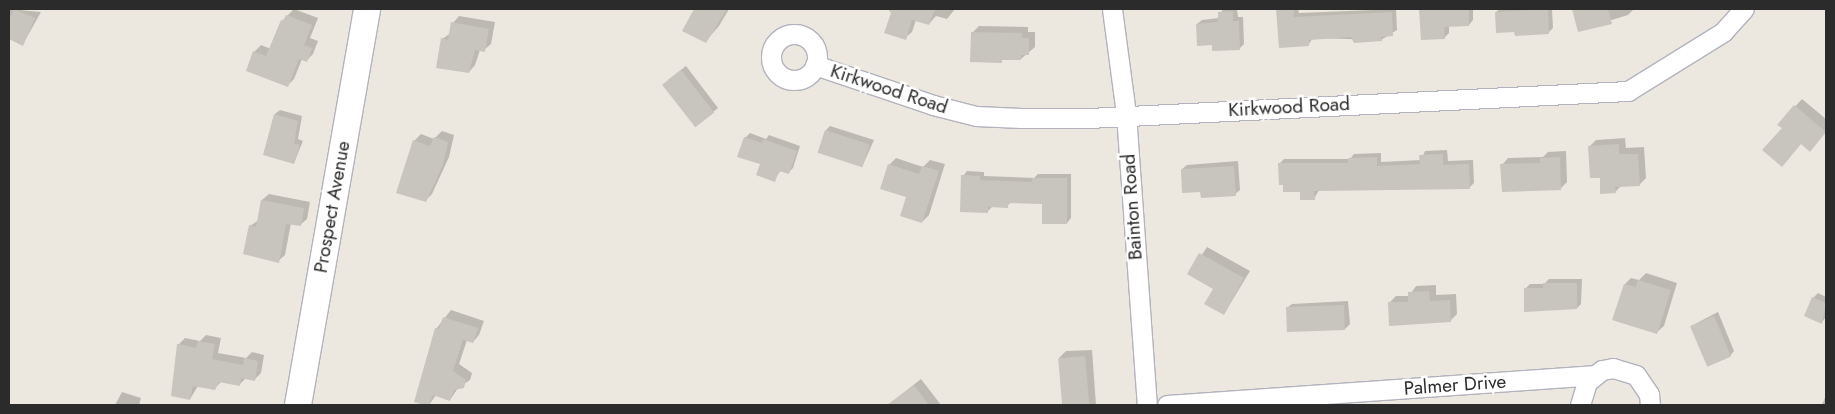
<!DOCTYPE html>
<style>
body{margin:0}
#map{position:relative;width:1835px;height:414px;overflow:hidden;background:#ece8df;font-family:Jost,sans-serif}
div>[style]{position:absolute}
.shadow>*{inset:0;background:#0003}
.building>*{inset:0;background:#c8c4be;transform-origin:0 0}
.roads{filter:drop-shadow(1px 0 #b2b3be) drop-shadow(-1px 0 #b2b3be) drop-shadow(0 1px #b2b3be) drop-shadow(0 -1px #b2b3be)}
.minor>*{height:19px;margin:-9.5px;padding:0 9.5px;transform-origin:9.5px;border-radius:9.5px;background:#fff}
.minor>.ring{margin:-9.5px;padding:0;box-sizing:content-box;background:none;border:19px solid #fff;border-radius:50%}
.secondary>*{height:26px;margin:-13px;padding:0 13px;transform-origin:13px;border-radius:13px;background:#fff}
span{translate:-50% -50%;white-space:nowrap;text-align:center;line-height:1.15;-webkit-text-stroke:5px #fff;paint-order:stroke}
.street-label{font-size:19px;color:#2b2b2b}
.frame{position:absolute;inset:0;border:10px solid #2b2b2b;pointer-events:none}
</style>
<div id="map">
<div class="shadow">
<i style="clip-path:polygon(9px 9px,41px 12px,23px 44px,9px 38px)"></i>
<i style="clip-path:polygon(294px 9px,318px 18px,310px 38px,318px 41px,313px 54px,306px 61px,302px 59px,294px 79px,288px 85px,254px 52px,261px 45px,271px 49px,282px 21px)"></i>
<i style="clip-path:polygon(696px 9px,729px 9px,719px 26px,705px 42px,684px 31px)"></i>
<i style="clip-path:polygon(893px 9px,955px 9px,947px 19px,936px 16px,929px 24px,916px 20px,912px 32px,905px 38px)"></i>
<i style="clip-path:polygon(1223px 9px,1237px 9px,1238px 17px,1243px 17px,1244px 44px,1240px 48px,1213px 44px,1197px 24px,1202px 20px,1219px 18px)"></i>
<i style="clip-path:polygon(1277px 9px,1298px 9px,1299px 13px,1396px 9px,1397px 30px,1381px 40px,1313px 38px,1308px 45px,1280px 47px)"></i>
<i style="clip-path:polygon(1421px 9px,1473px 9px,1473px 20px,1469px 25px,1449px 25px,1449px 33px,1444px 38px,1422px 39px)"></i>
<i style="clip-path:polygon(1500px 9px,1552px 9px,1553px 28px,1548px 33px,1515px 30px,1496px 12px)"></i>
<i style="clip-path:polygon(1574px 9px,1633px 9px,1633px 10px,1628px 15px,1579px 30px)"></i>
<i style="clip-path:polygon(459px 16px,495px 22px,491px 44px,484px 50px,480px 50px,475px 65px,469px 72px,442px 39px,451px 33px,453px 23px)"></i>
<i style="clip-path:polygon(979px 26px,1028px 27px,1028px 32px,1035px 32px,1035px 47px,1021px 59px,972px 33px)"></i>
<i style="clip-path:polygon(686px 66px,718px 108px,713px 112px,668px 80px)"></i>
<i style="clip-path:polygon(1802px 99px,1826px 119px,1826px 132px,1816px 143px,1801px 143px,1779px 124px)"></i>
<i style="clip-path:polygon(280px 110px,302px 116px,298px 139px,303px 141px,294px 163px,264px 154px,275px 114px)"></i>
<i style="clip-path:polygon(830px 126px,874px 140px,862px 167px,826px 130px)"></i>
<i style="clip-path:polygon(442px 131px,454px 135px,449px 157px,432px 194px,425px 201px,414px 141px,421px 134px,434px 139px)"></i>
<i style="clip-path:polygon(750px 133px,766px 139px,769px 135px,800px 146px,793px 168px,788px 173px,781px 170px,774px 180px,745px 138px)"></i>
<i style="clip-path:polygon(1625px 138px,1626px 148px,1644px 147px,1646px 178px,1639px 185px,1621px 186px,1615px 192px,1601px 176px,1589px 147px,1596px 140px)"></i>
<i style="clip-path:polygon(1447px 150px,1448px 161px,1473px 160px,1474px 183px,1470px 187px,1319px 190px,1314px 199px,1301px 190px,1279px 164px,1284px 159px,1350px 159px,1354px 154px,1381px 153px,1381px 162px,1421px 160px,1425px 151px)"></i>
<i style="clip-path:polygon(1566px 151px,1567px 182px,1560px 189px,1502px 165px,1508px 158px,1543px 157px,1548px 152px)"></i>
<i style="clip-path:polygon(896px 158px,923px 167px,930px 160px,945px 164px,929px 215px,922px 222px,889px 165px)"></i>
<i style="clip-path:polygon(1238px 161px,1240px 190px,1235px 194px,1201px 191px,1182px 169px,1187px 165px)"></i>
<i style="clip-path:polygon(967px 171px,984px 172px,984px 176px,1034px 178px,1038px 174px,1071px 174px,1071px 218px,1067px 223px,1043px 203px,1011px 202px,1007px 206px,992px 207px,988px 211px,963px 176px)"></i>
<i style="clip-path:polygon(269px 194px,310px 202px,307px 219px,300px 225px,291px 223px,285px 255px,278px 261px,250px 226px,259px 220px,262px 200px)"></i>
<i style="clip-path:polygon(1207px 247px,1250px 271px,1224px 314px,1215px 288px,1189px 274px)"></i>
<i style="clip-path:polygon(1646px 273px,1677px 283px,1664px 326px,1657px 332px,1625px 284px,1631px 278px,1639px 280px)"></i>
<i style="clip-path:polygon(1549px 279px,1582px 279px,1581px 304px,1577px 308px,1525px 289px,1530px 284px,1544px 284px)"></i>
<i style="clip-path:polygon(1436px 285px,1436px 295px,1456px 294px,1457px 314px,1450px 321px,1389px 303px,1396px 296px,1409px 296px,1416px 286px)"></i>
<i style="clip-path:polygon(1818px 293px,1826px 297px,1826px 317px,1822px 322px,1813px 298px)"></i>
<i style="clip-path:polygon(1348px 301px,1350px 324px,1345px 329px,1287px 308px,1292px 304px)"></i>
<i style="clip-path:polygon(451px 310px,484px 321px,479px 335px,473px 342px,467px 340px,459px 364px,472px 373px,470px 380px,458px 388px,450px 400px,436px 395px,429px 405px,416px 401px,436px 329px)"></i>
<i style="clip-path:polygon(1718px 312px,1734px 351px,1730px 356px,1691px 326px)"></i>
<i style="clip-path:polygon(206px 335px,221px 338px,218px 353px,246px 358px,252px 352px,264px 355px,261px 373px,254px 380px,246px 378px,240px 384px,221px 382px,214px 389px,198px 386px,190px 399px,178px 345px,185px 338px,200px 341px)"></i>
<i style="clip-path:polygon(1092px 350px,1096px 405px,1063px 405px,1059px 358px,1066px 351px)"></i>
<i style="clip-path:polygon(921px 379px,941px 405px,892px 405px,898px 397px)"></i>
<i style="clip-path:polygon(122px 392px,141px 398px,139px 405px,115px 405px)"></i>
<i style="clip-path:polygon(1826px 395px,1826px 405px,1822px 405px)"></i>
</div>
<div class="building">
<i style="clip-path:polygon(14px 9px,35px 18px,23px 46px,9px 39px,9px 19px)"></i>
<i style="clip-path:polygon(694px 9px,727px 9px,706px 43px,682px 31px)"></i>
<i style="clip-path:polygon(888px 9px,935px 9px,929px 25px,912px 20px,906px 40px,884px 33px,891px 13px)"></i>
<i style="clip-path:polygon(1276px 9px,1294px 9px,1294px 17px,1392px 12px,1393px 36px,1381px 37px,1382px 41px,1354px 43px,1351px 37px,1309px 40px,1309px 46px,1279px 48px)"></i>
<i style="clip-path:polygon(1419px 9px,1469px 9px,1469px 26px,1444px 27px,1445px 39px,1421px 40px)"></i>
<i style="clip-path:polygon(1548px 9px,1549px 34px,1515px 36px,1514px 32px,1496px 33px,1495px 12px)"></i>
<i style="clip-path:polygon(1572px 9px,1608px 9px,1612px 24px,1578px 32px)"></i>
<i style="clip-path:polygon(1233px 11px,1233px 21px,1239px 21px,1240px 50px,1212px 51px,1212px 45px,1197px 46px,1196px 24px,1218px 22px,1218px 12px)"></i>
<i style="clip-path:polygon(286px 15px,312px 25px,304px 45px,312px 48px,310px 55px,307px 62px,299px 59px,288px 87px,246px 71px,253px 51px,266px 56px,281px 20px,283px 21px)"></i>
<i style="clip-path:polygon(451px 22px,489px 29px,485px 52px,475px 50px,469px 73px,436px 68px,441px 38px,448px 40px)"></i>
<i style="clip-path:polygon(971px 32px,1022px 33px,1022px 38px,1029px 38px,1029px 55px,1021px 55px,1021px 60px,1002px 60px,1002px 63px,970px 62px)"></i>
<i style="left:681px;top:70px;width:54px;height:24px;rotate:52deg"></i>
<i style="clip-path:polygon(1794px 105px,1826px 132px,1810px 152px,1801px 144px,1782px 167px,1762px 150px,1782px 128px,1777px 125px)"></i>
<i style="clip-path:polygon(274px 114px,298px 121px,294px 144px,300px 145px,294px 164px,263px 155px)"></i>
<i style="left:825px;top:130px;width:47px;height:24px;rotate:18deg"></i>
<i style="clip-path:polygon(434px 137px,448px 142px,443px 165px,426px 202px,396px 193px,413px 140px,430px 146px)"></i>
<i style="clip-path:polygon(744px 137px,762px 143px,763px 139px,797px 151px,789px 174px,779px 171px,775px 182px,756px 175px,760px 164px,737px 157px)"></i>
<i style="clip-path:polygon(1619px 144px,1619px 154px,1638px 154px,1640px 186px,1615px 187px,1616px 193px,1600px 194px,1600px 178px,1590px 178px,1588px 146px)"></i>
<i style="clip-path:polygon(1443px 154px,1443px 165px,1469px 164px,1470px 189px,1314px 191px,1315px 200px,1300px 200px,1300px 192px,1283px 192px,1283px 185px,1279px 185px,1278px 163px,1348px 163px,1348px 158px,1377px 157px,1377px 166px,1420px 164px,1419px 155px)"></i>
<i style="clip-path:polygon(1560px 157px,1561px 190px,1502px 192px,1500px 164px,1540px 163px,1540px 158px)"></i>
<i style="clip-path:polygon(888px 164px,919px 174px,922px 166px,939px 171px,922px 223px,900px 216px,906px 197px,880px 189px)"></i>
<i style="clip-path:polygon(1234px 166px,1236px 196px,1201px 198px,1200px 192px,1182px 193px,1181px 169px)"></i>
<i style="clip-path:polygon(961px 175px,980px 176px,980px 180px,1032px 182px,1032px 178px,1067px 178px,1067px 224px,1042px 224px,1042px 204px,1008px 203px,1008px 208px,988px 207px,988px 213px,960px 212px)"></i>
<i style="clip-path:polygon(261px 200px,304px 208px,301px 226px,286px 224px,279px 263px,243px 254px,249px 225px,256px 227px)"></i>
<i style="clip-path:polygon(1199px 253px,1244px 278px,1224px 315px,1204px 304px,1213px 289px,1187px 274px)"></i>
<i style="clip-path:polygon(1638px 280px,1671px 290px,1657px 334px,1612px 320px,1624px 284px,1636px 287px)"></i>
<i style="clip-path:polygon(1543px 283px,1577px 283px,1577px 309px,1524px 312px,1524px 288px,1543px 288px)"></i>
<i style="clip-path:polygon(1429px 291px,1430px 301px,1450px 300px,1451px 322px,1389px 326px,1388px 302px,1408px 302px,1408px 292px)"></i>
<i style="clip-path:polygon(1812px 297px,1826px 303px,1822px 324px,1804px 316px)"></i>
<i style="left:1344px;top:305px;width:25px;height:58px;rotate:88deg"></i>
<i style="left:1714px;top:316px;width:44px;height:26px;rotate:67deg"></i>
<i style="clip-path:polygon(443px 317px,478px 328px,473px 343px,463px 340px,453px 371px,466px 380px,464px 388px,454px 390px,450px 401px,433px 395px,429px 405px,424px 405px,414px 402px,435px 328px,439px 329px)"></i>
<i style="clip-path:polygon(198px 341px,215px 344px,212px 359px,243px 365px,244px 358px,258px 361px,255px 381px,241px 378px,240px 386px,219px 382px,215px 390px,193px 386px,190px 400px,171px 396px,177px 344px,196px 348px)"></i>
<i style="left:1085px;top:356px;width:49px;height:27px;rotate:85deg"></i>
<i style="clip-path:polygon(914px 385px,929px 405px,887px 405px)"></i>
</div>
<div class="roads">
<div class="minor">
<i style="left:1112px;top:9px;width:106px;rotate:82.4deg"></i>
<i style="left:1126px;top:114px;width:292px;rotate:85.9deg"></i>
<i class="ring" style="left:771px;top:34px;width:27px;height:27px"></i>
<i style="left:815px;top:65px;width:125px;rotate:18.7deg"></i>
<i style="left:933px;top:105px;width:44px;rotate:14.3deg"></i>
<i style="left:976px;top:116px;width:45px;rotate:2.5deg"></i>
<i style="left:1021px;top:118px;width:68px"></i>
<i style="left:1089px;top:118px;width:540px;rotate:-2.87deg"></i>
<i style="left:1628px;top:91px;width:112px;rotate:-31.8deg"></i>
<i style="left:1723px;top:32px;width:31px;rotate:-48deg"></i>
<i style="left:1167px;top:405px;width:427px;rotate:-4deg"></i>
<i style="left:1580px;top:405px;width:24px;rotate:-73deg"></i>
<i style="left:1587px;top:382px;width:19px;rotate:-39deg"></i>
<i style="left:1602px;top:370px;width:11px;rotate:-10deg"></i>
<i style="left:1613px;top:368px;width:24px;rotate:17deg"></i>
<i style="left:1636px;top:375px;width:23px;rotate:56deg"></i>
<i style="left:1649px;top:394px;width:11px;rotate:85deg"></i>
</div>
<div class="secondary">
<i style="left:298px;top:405px;width:402px;rotate:-80.1deg"></i>
</div>
</div>
<div class="street-label">
<span style="left:889px;top:89px;rotate:18deg">Kirkwood Road</span>
<span style="left:1289px;top:107px;rotate:-3deg">Kirkwood Road</span>
<span style="left:332px;top:207px;rotate:-80deg">Prospect Avenue</span>
<span style="left:1132px;top:207px;rotate:-94deg">Bainton Road</span>
<span style="left:1455px;top:385px;rotate:-4deg">Palmer Drive</span>
</div>
<div class="frame"></div>
</div>
